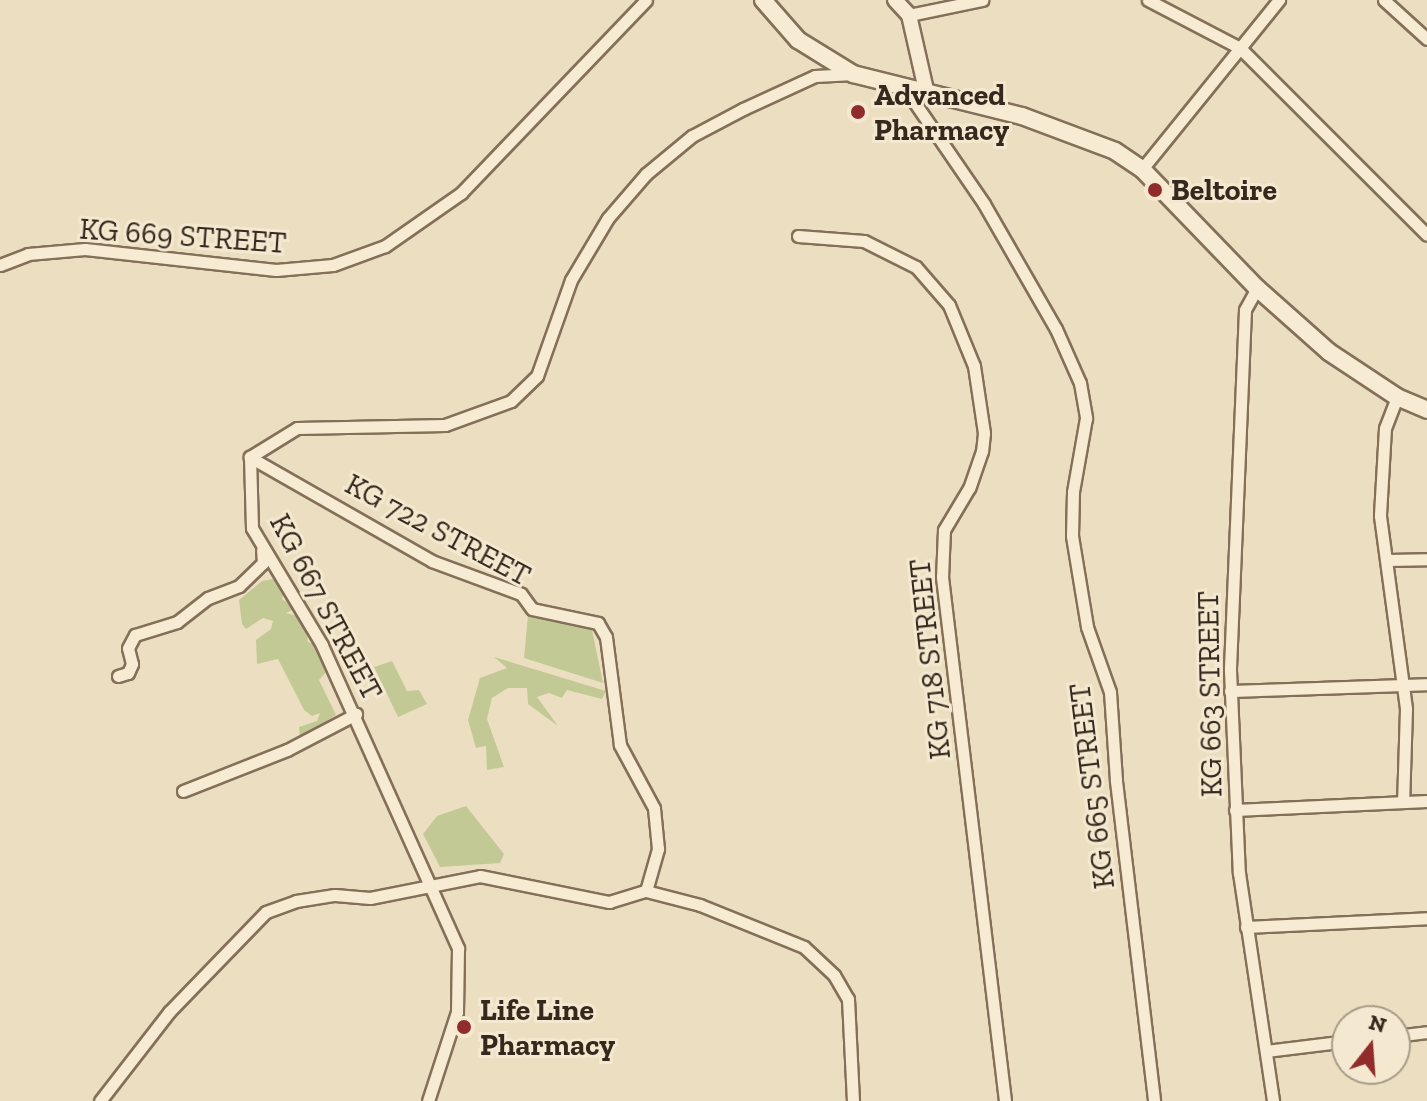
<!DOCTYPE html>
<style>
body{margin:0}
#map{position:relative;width:1427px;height:1101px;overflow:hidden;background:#ecdfc1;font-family:"Zilla Slab",serif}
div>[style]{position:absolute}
.green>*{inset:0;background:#c3c995}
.roads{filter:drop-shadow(2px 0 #847059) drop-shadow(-2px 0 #847059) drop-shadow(0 2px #847059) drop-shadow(0 -2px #847059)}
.minor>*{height:11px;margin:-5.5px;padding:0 5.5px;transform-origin:5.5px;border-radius:5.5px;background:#f7ecd3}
.tertiary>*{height:14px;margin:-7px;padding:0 7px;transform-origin:7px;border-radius:7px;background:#f7ecd3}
.secondary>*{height:16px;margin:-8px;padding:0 8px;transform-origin:8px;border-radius:8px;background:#f7ecd3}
.dots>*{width:22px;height:22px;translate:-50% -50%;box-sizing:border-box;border:4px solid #f4e9d0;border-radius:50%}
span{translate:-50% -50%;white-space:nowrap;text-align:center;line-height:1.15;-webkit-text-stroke:6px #f4e9d0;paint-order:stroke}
.poi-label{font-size:30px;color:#35281d;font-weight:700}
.left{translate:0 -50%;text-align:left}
.street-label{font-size:30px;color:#35281d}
.north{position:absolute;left:1331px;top:1005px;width:80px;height:80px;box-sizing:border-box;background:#f4e9d0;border:2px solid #a89c88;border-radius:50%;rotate:17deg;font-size:22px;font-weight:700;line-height:32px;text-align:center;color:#35281d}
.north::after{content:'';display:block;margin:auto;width:28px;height:36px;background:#912c2d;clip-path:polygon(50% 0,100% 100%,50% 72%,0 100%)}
</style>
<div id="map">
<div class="green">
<i style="clip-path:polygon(274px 579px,287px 583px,282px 599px,296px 608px,286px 613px,305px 618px,308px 642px,322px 646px,320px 658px,329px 669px,319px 680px,336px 715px,300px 738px,299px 727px,317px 721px,320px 713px,312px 716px,304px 710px,278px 659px,257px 664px,256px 640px,271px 629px,273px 621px,263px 618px,246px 629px,242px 624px,239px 600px,262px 581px)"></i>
<i style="clip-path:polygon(528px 615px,592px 630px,603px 683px,524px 658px)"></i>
<i style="clip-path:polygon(494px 657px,606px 691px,602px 699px,567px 690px,562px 698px,549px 693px,537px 697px,558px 726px,528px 704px,527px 688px,508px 688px,492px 698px,487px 719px,504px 767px,487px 770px,486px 746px,476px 748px,468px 720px,480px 678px,507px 668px)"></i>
<i style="clip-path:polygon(392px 661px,407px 691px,419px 690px,427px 704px,398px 717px,374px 667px)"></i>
<i style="clip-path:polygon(466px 806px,504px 854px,500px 863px,440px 867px,423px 834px,437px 816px)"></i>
</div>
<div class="roads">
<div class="minor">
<i style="left:1148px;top:0;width:104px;rotate:27.6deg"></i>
<i style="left:1240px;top:48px;width:264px;rotate:45deg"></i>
<i style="left:1384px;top:0;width:58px;rotate:42.2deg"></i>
<i style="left:909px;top:15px;width:75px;rotate:-11.6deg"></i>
<i style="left:904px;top:87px;width:142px;rotate:55.6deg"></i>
<i style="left:984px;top:204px;width:144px;rotate:60.1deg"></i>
<i style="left:1056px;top:329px;width:59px;rotate:66deg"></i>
<i style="left:1080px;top:383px;width:36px;rotate:80deg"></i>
<i style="left:1086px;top:418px;width:75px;rotate:100deg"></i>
<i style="left:1073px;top:492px;width:44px;rotate:91.3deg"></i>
<i style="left:1072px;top:536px;width:92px;rotate:80.6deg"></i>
<i style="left:1087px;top:627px;width:69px;rotate:70.5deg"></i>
<i style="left:1110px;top:692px;width:89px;rotate:86.1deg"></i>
<i style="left:1116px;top:781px;width:322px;rotate:83.2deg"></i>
<i style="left:1142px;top:169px;width:218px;rotate:-51deg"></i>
<i style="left:798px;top:236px;width:66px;rotate:4.3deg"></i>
<i style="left:864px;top:241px;width:58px;rotate:26.6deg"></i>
<i style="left:916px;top:267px;width:50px;rotate:49deg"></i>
<i style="left:949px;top:305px;width:66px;rotate:67.7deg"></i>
<i style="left:974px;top:366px;width:68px;rotate:81.5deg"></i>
<i style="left:984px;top:433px;width:18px;rotate:96deg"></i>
<i style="left:982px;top:451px;width:39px;rotate:109deg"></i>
<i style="left:969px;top:488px;width:49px;rotate:120.8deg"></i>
<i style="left:944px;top:530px;width:47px;rotate:92.4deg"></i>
<i style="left:942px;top:577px;width:528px;rotate:83.14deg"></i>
<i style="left:0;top:265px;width:30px;rotate:-21deg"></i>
<i style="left:28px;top:254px;width:57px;rotate:-5deg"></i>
<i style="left:85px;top:249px;width:192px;rotate:6.3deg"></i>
<i style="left:276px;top:270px;width:57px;rotate:-5deg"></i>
<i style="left:333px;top:265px;width:55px;rotate:-20.1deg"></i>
<i style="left:385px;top:246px;width:93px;rotate:-34.9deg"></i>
<i style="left:461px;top:193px;width:267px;rotate:-46.2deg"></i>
<i style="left:1257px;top:288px;width:25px;rotate:119deg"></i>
<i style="left:1245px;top:310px;width:360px;rotate:92.4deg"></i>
<i style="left:1230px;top:670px;width:203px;rotate:87.5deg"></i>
<i style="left:1239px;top:873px;width:231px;rotate:81.5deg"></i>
<i style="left:1397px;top:397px;width:33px;rotate:111deg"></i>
<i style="left:1385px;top:428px;width:88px;rotate:93.3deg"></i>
<i style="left:1380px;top:516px;width:195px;rotate:82.3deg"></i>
<i style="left:1406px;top:709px;width:93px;rotate:91.8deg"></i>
<i style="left:1388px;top:560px;width:39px;rotate:-1deg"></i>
<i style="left:118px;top:676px;width:10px;rotate:-17deg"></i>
<i style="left:128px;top:673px;width:10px;rotate:-66deg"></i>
<i style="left:132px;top:664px;width:16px;rotate:-104deg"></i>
<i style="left:128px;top:648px;width:15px;rotate:-62deg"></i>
<i style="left:135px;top:635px;width:44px;rotate:-17.2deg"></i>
<i style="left:177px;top:622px;width:39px;rotate:-38deg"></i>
<i style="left:208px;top:598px;width:33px;rotate:-21deg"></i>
<i style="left:239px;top:586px;width:33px;rotate:-44deg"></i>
<i style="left:263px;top:563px;width:13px;rotate:-94deg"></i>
<i style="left:1230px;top:691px;width:197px;rotate:-2deg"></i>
<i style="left:183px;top:791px;width:112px;rotate:-21.5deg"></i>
<i style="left:287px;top:750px;width:78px;rotate:-27.6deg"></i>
<i style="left:1235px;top:810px;width:192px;rotate:-2.7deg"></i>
<i style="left:646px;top:891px;width:56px;rotate:14.5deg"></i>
<i style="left:700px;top:905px;width:112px;rotate:22deg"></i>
<i style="left:804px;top:947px;width:41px;rotate:43deg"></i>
<i style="left:834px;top:975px;width:28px;rotate:60deg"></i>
<i style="left:848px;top:999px;width:102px;rotate:87.2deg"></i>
<i style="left:1246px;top:927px;width:181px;rotate:-2.8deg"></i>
<i style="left:1395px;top:1036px;width:32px;rotate:-7deg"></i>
<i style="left:1266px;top:1051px;width:82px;rotate:-7deg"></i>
<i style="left:100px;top:1101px;width:113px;rotate:-52.2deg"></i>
<i style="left:169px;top:1012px;width:139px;rotate:-45.9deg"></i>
<i style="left:266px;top:912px;width:32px;rotate:-20deg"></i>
<i style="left:296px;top:901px;width:39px;rotate:-9deg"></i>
<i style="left:335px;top:895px;width:35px;rotate:5deg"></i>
<i style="left:370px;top:898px;width:112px;rotate:-11.3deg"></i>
<i style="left:480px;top:876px;width:132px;rotate:11.4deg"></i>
<i style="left:609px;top:902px;width:39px;rotate:-17deg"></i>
<i style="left:646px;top:891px;width:44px;rotate:-74.1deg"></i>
<i style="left:658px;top:849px;width:41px;rotate:-95.6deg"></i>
<i style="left:654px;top:808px;width:72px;rotate:-118.4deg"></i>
<i style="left:620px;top:745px;width:109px;rotate:-97.4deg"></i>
<i style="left:606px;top:637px;width:16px;rotate:-120deg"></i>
<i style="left:598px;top:623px;width:67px;rotate:-168deg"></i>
<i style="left:532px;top:609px;width:19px;rotate:-126deg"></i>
<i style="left:521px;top:594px;width:95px;rotate:-159.7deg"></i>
<i style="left:432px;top:561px;width:210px;rotate:-150.3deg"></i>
<i style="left:428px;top:1101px;width:94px;rotate:-72deg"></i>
<i style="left:457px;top:1012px;width:64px;rotate:-89.1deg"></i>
<i style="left:458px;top:948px;width:332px;rotate:-114.2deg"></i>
<i style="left:322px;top:645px;width:136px;rotate:-120.9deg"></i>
<i style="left:252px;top:528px;width:71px;rotate:-91.6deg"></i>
<i style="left:250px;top:457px;width:55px;rotate:-31.7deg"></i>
<i style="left:297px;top:428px;width:148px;rotate:-1.2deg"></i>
<i style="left:445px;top:425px;width:70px;rotate:-20deg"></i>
<i style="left:511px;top:401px;width:36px;rotate:-44deg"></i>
<i style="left:537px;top:376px;width:102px;rotate:-70.5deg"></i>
<i style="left:571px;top:280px;width:72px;rotate:-59.2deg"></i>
<i style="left:608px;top:218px;width:58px;rotate:-49.2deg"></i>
<i style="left:646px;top:174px;width:60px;rotate:-39.6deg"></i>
<i style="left:692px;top:136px;width:58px;rotate:-27.9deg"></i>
<i style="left:743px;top:109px;width:79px;rotate:-24.6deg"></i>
<i style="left:815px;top:76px;width:34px;rotate:-3deg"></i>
</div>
<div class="tertiary">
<i style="left:895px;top:0;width:21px;rotate:47deg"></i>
<i style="left:909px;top:15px;width:81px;rotate:77.2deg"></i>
</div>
<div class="secondary">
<i style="left:763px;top:0;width:53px;rotate:48.8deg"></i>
<i style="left:798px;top:40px;width:65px;rotate:31.7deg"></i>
<i style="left:853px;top:74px;width:174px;rotate:14deg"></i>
<i style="left:1022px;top:116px;width:99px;rotate:20.6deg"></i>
<i style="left:1115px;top:151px;width:32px;rotate:34deg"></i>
<i style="left:1142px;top:169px;width:165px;rotate:46deg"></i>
<i style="left:1257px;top:288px;width:96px;rotate:41.6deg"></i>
<i style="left:1329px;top:352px;width:82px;rotate:33.5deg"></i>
<i style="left:1397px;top:397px;width:33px;rotate:23deg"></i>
</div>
</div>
<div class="dots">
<i style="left:858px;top:112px;background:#912c2d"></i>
<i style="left:1155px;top:190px;background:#912c2d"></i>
<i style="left:464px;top:1027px;background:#912c2d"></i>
</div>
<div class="poi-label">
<span class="left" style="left:874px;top:112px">Advanced<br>Pharmacy</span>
<span class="left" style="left:1171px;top:190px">Beltoire</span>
<span class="left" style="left:480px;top:1027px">Life Line<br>Pharmacy</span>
</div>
<div class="street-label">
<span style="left:183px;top:236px;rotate:4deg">KG 669 STREET</span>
<span style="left:438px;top:530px;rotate:28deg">KG 722 STREET</span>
<span style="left:326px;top:607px;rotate:62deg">KG 667 STREET</span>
<span style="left:930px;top:659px;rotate:-96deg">KG 718 STREET</span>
<span style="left:1210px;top:694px;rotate:-91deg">KG 663 STREET</span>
<span style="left:1092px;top:786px;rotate:-97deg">KG 665 STREET</span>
</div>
<div class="north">N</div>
</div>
